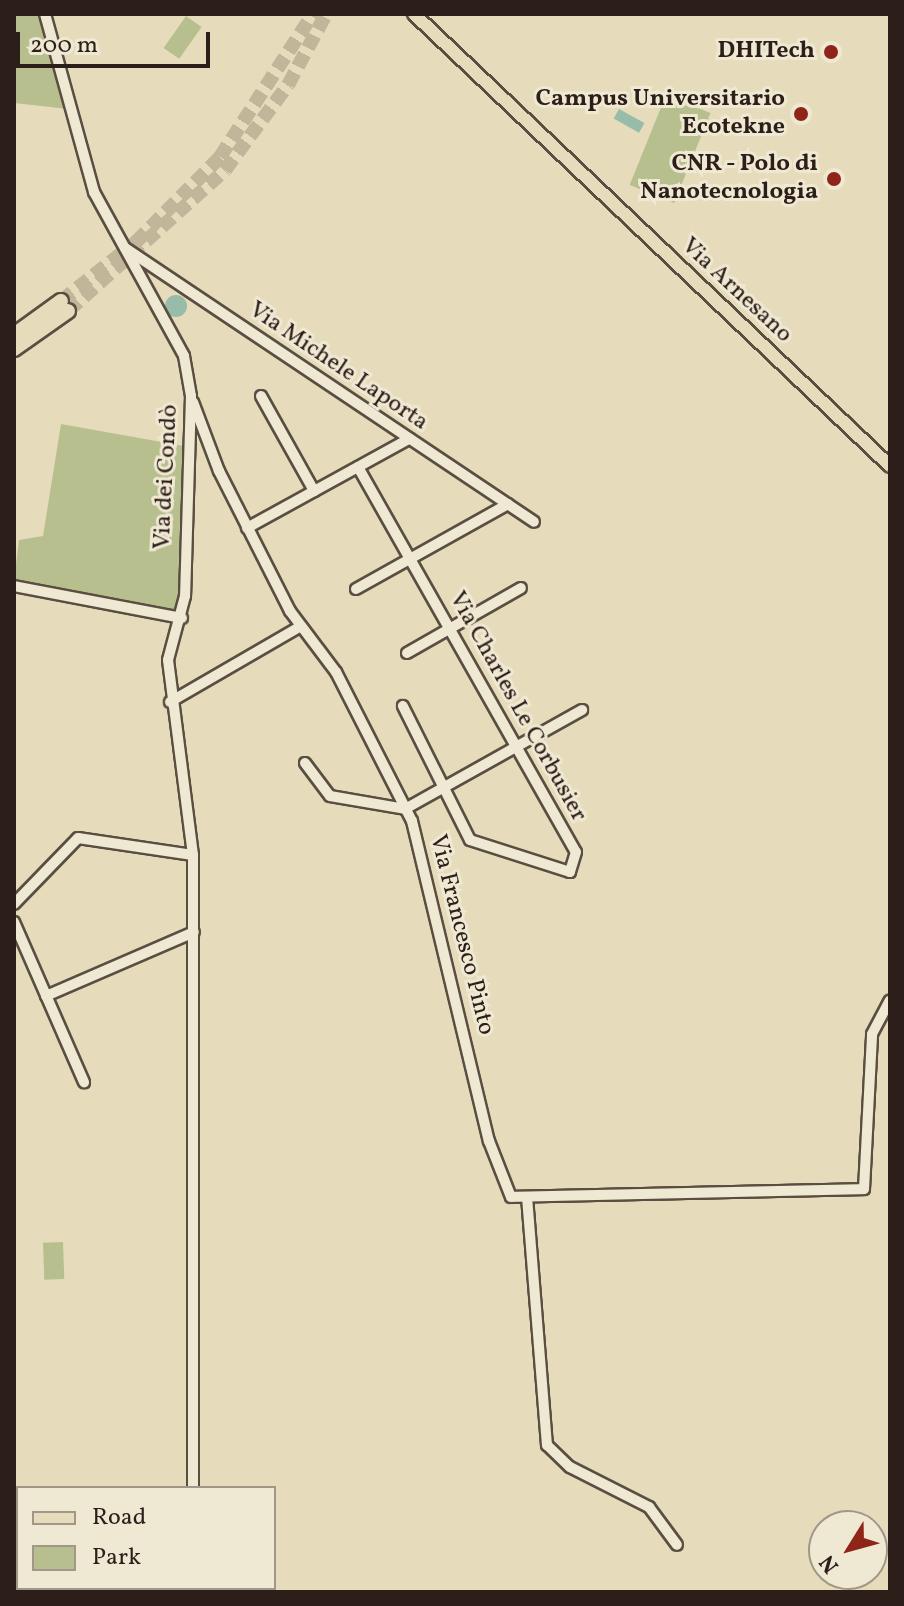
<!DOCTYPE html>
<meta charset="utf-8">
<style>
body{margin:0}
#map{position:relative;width:904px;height:1606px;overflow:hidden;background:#e6dcbb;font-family:Vollkorn,serif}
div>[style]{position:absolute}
.green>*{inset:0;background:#b8bf8e;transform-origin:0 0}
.water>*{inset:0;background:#97bcaa;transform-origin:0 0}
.round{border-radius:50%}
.highway-tunnel>*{height:14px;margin-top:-7px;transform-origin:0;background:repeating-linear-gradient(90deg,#c1b69a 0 14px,transparent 0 21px)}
.roads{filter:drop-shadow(2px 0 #5a4e41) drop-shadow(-2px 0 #5a4e41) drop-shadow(0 2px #5a4e41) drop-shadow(0 -2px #5a4e41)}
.minor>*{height:10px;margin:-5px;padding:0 5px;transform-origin:5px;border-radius:5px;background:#efe8d3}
.major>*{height:12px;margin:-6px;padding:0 6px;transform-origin:6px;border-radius:6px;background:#e6dcbb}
.highway>*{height:14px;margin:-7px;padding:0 7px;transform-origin:7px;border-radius:7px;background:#e6dcbb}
.dots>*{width:22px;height:22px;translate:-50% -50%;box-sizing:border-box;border:4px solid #efe8d3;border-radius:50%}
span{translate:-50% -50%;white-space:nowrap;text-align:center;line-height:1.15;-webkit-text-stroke:6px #efe8d3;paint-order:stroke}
.poi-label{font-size:24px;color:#2c1e18;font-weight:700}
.right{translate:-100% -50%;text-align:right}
.street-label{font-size:24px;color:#2c1e18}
.frame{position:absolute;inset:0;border:16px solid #2c1e18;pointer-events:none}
.legend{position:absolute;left:16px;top:1486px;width:260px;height:104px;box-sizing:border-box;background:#efe8d3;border:2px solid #a19788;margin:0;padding:10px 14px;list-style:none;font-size:24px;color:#2c1e18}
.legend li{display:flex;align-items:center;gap:16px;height:40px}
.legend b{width:40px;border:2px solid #a19788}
.north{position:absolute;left:808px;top:1510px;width:80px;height:80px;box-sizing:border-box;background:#efe8d3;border:2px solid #a19788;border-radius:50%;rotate:233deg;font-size:22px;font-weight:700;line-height:32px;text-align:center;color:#2c1e18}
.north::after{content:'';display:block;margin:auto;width:28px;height:36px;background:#8f2418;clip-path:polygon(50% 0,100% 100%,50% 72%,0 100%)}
.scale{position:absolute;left:16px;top:32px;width:194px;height:36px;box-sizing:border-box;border:4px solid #2c1e18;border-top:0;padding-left:10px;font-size:24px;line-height:28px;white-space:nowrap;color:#2c1e18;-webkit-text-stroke:6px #efe8d3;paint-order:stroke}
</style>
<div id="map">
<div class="green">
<i style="clip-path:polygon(14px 14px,40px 14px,68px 109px,14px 103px)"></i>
<i style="left:186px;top:16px;width:19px;height:39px;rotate:35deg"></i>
<i style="left:666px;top:95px;width:48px;height:97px;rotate:22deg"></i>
<i style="clip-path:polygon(61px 424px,184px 446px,179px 615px,14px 580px,19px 540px,43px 536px)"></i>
<i style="left:63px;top:1242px;width:37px;height:20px;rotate:88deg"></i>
</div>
<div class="water">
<i style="left:619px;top:109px;width:29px;height:11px;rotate:29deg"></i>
<i class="round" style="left:165px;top:295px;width:22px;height:22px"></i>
</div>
<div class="highway-tunnel">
<i style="left:61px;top:301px;width:95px;rotate:-38.2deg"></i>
<i style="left:136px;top:242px;width:120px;rotate:-45.3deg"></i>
<i style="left:220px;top:157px;width:171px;rotate:-57deg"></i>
<i style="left:68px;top:311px;width:211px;rotate:-41.9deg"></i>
<i style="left:225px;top:170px;width:106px;rotate:-53.5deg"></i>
<i style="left:288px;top:85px;width:81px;rotate:-61.8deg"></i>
</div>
<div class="roads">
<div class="minor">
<i style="left:45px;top:14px;width:185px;rotate:74.6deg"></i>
<i style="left:94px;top:192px;width:187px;rotate:61.2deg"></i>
<i style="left:184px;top:356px;width:41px;rotate:80.1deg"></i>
<i style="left:191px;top:396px;width:200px;rotate:91.7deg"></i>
<i style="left:185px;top:596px;width:66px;rotate:104.9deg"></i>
<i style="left:168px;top:660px;width:197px;rotate:82.7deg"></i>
<i style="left:193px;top:855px;width:633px;rotate:90deg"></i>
<i style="left:125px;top:248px;width:492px;rotate:33.8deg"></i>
<i style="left:261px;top:396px;width:109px;rotate:60.8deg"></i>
<i style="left:193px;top:402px;width:74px;rotate:69.4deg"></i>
<i style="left:219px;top:471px;width:157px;rotate:63.1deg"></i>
<i style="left:290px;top:611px;width:76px;rotate:53deg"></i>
<i style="left:336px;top:672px;width:167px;rotate:63deg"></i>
<i style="left:412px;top:821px;width:329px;rotate:76.5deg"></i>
<i style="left:489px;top:1141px;width:60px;rotate:68.6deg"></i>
<i style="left:511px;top:1197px;width:353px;rotate:-1.3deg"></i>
<i style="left:864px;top:1189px;width:155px;rotate:-87deg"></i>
<i style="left:872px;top:1034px;width:38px;rotate:-62deg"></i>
<i style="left:358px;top:467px;width:442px;rotate:60.5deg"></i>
<i style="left:576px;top:852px;width:21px;rotate:107deg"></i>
<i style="left:570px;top:872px;width:105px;rotate:-162.3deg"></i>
<i style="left:470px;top:840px;width:150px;rotate:-116.6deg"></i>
<i style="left:247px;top:528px;width:185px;rotate:-28.8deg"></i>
<i style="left:14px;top:586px;width:171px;rotate:10.8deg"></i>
<i style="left:356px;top:589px;width:174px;rotate:-29.2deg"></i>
<i style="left:407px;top:653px;width:131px;rotate:-29.7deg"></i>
<i style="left:170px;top:702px;width:151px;rotate:-30.1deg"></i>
<i style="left:305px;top:763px;width:41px;rotate:52.9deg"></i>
<i style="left:330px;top:796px;width:76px;rotate:9.8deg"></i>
<i style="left:405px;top:809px;width:203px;rotate:-29.2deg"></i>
<i style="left:14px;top:904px;width:92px;rotate:-45.9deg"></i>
<i style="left:78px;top:838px;width:116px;rotate:8.4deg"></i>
<i style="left:14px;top:922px;width:175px;rotate:66.4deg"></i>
<i style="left:46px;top:996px;width:161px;rotate:-23.4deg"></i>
<i style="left:527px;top:1197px;width:249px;rotate:85.4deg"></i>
<i style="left:547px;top:1445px;width:32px;rotate:44deg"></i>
<i style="left:570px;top:1467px;width:89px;rotate:26.9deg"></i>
<i style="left:649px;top:1507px;width:47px;rotate:53.6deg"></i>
<i style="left:198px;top:1592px;width:4px;rotate:-90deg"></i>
</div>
<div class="major">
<i style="left:414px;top:14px;width:656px;rotate:43.52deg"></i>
</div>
<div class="highway">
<i style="left:14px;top:335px;width:58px;rotate:-35.9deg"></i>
<i style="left:14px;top:349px;width:66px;rotate:-35.1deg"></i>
</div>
</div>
<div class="dots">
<i style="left:831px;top:52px;background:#8f2418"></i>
<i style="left:801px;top:114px;background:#8f2418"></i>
<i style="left:834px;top:179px;background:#8f2418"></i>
</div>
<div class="poi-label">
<span class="right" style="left:815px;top:52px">DHITech</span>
<span class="right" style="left:785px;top:114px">Campus Universitario<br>Ecotekne</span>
<span class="right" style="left:818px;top:179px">CNR - Polo di<br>Nanotecnologia</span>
</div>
<div class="street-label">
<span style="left:736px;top:291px;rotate:43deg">Via Arnesano</span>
<span style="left:338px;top:367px;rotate:34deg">Via Michele Laporta</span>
<span style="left:167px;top:477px;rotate:-87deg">Via dei Condò</span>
<span style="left:517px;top:707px;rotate:61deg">Via Charles Le Corbusier</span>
<span style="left:461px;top:935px;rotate:76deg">Via Francesco Pinto</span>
</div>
<div class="frame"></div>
<ul class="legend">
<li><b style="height:10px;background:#e6dcbb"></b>Road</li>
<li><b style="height:22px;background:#b8bf8e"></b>Park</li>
</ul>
<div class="north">N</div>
<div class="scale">200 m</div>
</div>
